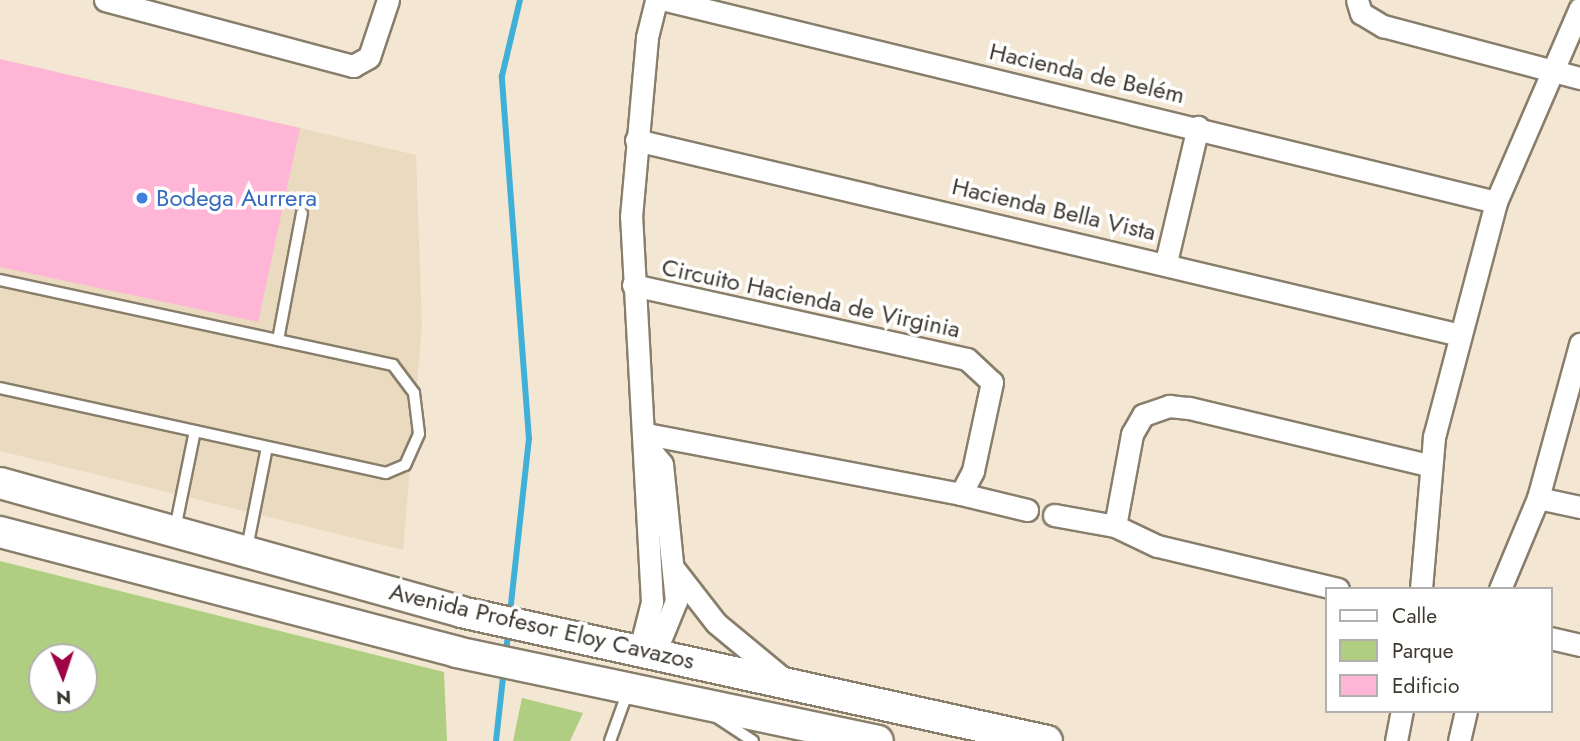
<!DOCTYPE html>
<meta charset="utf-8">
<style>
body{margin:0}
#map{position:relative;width:1580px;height:741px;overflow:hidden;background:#f3e7d3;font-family:Jost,sans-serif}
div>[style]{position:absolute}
.built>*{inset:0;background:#eadbc0}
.green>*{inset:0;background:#b0ce81}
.stream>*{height:6px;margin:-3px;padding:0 3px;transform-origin:3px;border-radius:3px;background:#40b0d9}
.building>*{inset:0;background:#ffb6d6}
.roads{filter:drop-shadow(2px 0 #887e6b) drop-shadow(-2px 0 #887e6b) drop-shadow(0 2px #887e6b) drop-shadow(0 -2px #887e6b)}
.lane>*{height:10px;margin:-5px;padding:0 5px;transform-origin:5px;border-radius:5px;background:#fff}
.street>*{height:21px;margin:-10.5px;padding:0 10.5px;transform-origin:10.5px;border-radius:10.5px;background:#fff}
.secondary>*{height:30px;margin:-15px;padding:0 15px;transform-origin:15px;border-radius:15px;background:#fff}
.dots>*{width:19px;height:19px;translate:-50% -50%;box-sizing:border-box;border:4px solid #fff;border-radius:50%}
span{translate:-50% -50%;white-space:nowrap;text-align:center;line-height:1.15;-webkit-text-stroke:7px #fff;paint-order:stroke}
.street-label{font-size:24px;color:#3d3931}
.shop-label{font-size:24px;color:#366cbe}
.left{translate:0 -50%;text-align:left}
.legend{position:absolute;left:1325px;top:587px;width:228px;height:126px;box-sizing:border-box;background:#fff;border:2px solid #b1b0ad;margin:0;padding:9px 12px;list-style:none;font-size:21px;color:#3d3931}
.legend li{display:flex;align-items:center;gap:14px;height:35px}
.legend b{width:35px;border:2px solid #b1b0ad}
.north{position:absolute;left:28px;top:643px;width:70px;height:70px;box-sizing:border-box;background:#fff;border:2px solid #b1b0ad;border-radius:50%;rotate:178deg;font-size:19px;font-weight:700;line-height:28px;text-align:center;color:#3d3931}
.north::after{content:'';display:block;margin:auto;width:24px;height:32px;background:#9f0245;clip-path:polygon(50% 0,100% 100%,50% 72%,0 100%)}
</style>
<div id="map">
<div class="built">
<i style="clip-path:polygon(0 59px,416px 155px,422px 326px,403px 550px,0 451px)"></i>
</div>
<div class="green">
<i style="clip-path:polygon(evenodd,0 561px,444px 672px,447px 741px,0 741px,0 561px,42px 657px,84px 657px,84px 699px,42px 699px,42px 657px)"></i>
<i style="clip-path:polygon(522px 698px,583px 713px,570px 741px,513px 741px)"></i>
</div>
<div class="stream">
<i style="left:510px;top:613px;width:175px;rotate:-83.8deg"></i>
<i style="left:529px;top:439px;width:364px;rotate:-94.3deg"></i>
<i style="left:502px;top:76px;width:78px;rotate:-76.7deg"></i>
<i style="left:506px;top:655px;width:24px;rotate:-85deg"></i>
<i style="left:496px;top:741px;width:72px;rotate:-83.7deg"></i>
</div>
<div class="building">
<i style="clip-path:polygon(0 59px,300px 128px,258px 322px,0 267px)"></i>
</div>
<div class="roads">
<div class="lane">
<i style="left:0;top:280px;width:402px;rotate:12.2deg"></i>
<i style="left:393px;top:365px;width:35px;rotate:53deg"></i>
<i style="left:414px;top:393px;width:41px;rotate:83deg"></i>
<i style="left:419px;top:434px;width:34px;rotate:114deg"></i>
<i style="left:405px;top:465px;width:21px;rotate:157deg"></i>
<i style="left:386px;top:473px;width:395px;rotate:-167.6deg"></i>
<i style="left:278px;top:340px;width:129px;rotate:-79.3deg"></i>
<i style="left:175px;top:529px;width:100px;rotate:-78.5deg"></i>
<i style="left:247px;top:548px;width:103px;rotate:-78.8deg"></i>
<i style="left:712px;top:714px;width:49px;rotate:33.4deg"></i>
<i style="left:610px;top:741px;width:53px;rotate:-70.2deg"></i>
</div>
<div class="street">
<i style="left:105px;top:0;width:257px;rotate:14.9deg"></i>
<i style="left:353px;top:66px;width:18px;rotate:-29deg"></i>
<i style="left:369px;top:57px;width:60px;rotate:-71.6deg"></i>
<i style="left:666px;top:0;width:854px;rotate:13.68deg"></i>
<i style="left:1357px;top:0;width:14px;rotate:73deg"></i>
<i style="left:1361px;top:13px;width:26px;rotate:31deg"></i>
<i style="left:1383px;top:26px;width:204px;rotate:14.8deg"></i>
<i style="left:636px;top:140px;width:847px;rotate:13.31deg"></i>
<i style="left:1166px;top:262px;width:139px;rotate:-76.7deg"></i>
<i style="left:633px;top:285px;width:342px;rotate:12.5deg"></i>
<i style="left:967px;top:359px;width:34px;rotate:43deg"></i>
<i style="left:992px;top:382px;width:91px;rotate:102.1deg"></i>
<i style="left:973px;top:471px;width:26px;rotate:118deg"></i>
<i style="left:961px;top:494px;width:320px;rotate:-169.2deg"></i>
<i style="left:648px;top:447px;width:22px;rotate:51deg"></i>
<i style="left:662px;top:464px;width:138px;rotate:84.2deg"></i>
<i style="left:676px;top:601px;width:58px;rotate:112.2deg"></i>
<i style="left:961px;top:494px;width:68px;rotate:13.6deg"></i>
<i style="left:1538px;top:498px;width:43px;rotate:12.1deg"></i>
<i style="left:1054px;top:515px;width:62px;rotate:10.2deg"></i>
<i style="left:674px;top:569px;width:68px;rotate:52.1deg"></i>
<i style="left:716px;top:623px;width:91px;rotate:39.6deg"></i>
<i style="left:1338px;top:589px;width:186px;rotate:-166.6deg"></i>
<i style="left:1157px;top:546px;width:47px;rotate:-154.5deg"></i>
<i style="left:1115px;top:526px;width:94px;rotate:-79.5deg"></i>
<i style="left:1132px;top:434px;width:22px;rotate:-60deg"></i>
<i style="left:1143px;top:415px;width:28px;rotate:-19deg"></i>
<i style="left:1169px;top:406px;width:20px;rotate:6deg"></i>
<i style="left:1189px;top:408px;width:247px;rotate:13.4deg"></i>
<i style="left:1421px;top:589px;width:153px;rotate:-85.1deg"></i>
<i style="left:1434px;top:437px;width:243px;rotate:-75.2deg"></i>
<i style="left:1496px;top:202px;width:211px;rotate:-66.6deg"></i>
<i style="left:1500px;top:589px;width:99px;rotate:-67.3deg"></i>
<i style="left:1538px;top:498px;width:160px;rotate:-74.7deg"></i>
<i style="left:1550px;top:638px;width:31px;rotate:13deg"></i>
<i style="left:640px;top:649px;width:49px;rotate:-75.7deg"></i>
<i style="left:652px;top:602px;width:386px;rotate:-93.1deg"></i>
<i style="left:631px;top:217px;width:181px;rotate:-84.9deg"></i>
<i style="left:647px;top:37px;width:38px;rotate:-76deg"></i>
<i style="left:1396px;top:741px;width:31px;rotate:-79deg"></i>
<i style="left:1459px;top:741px;width:31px;rotate:-77deg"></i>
</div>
<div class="secondary">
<i style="left:0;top:483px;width:479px;rotate:15.6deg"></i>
<i style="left:461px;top:612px;width:600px;rotate:12.41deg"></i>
<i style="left:0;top:532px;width:472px;rotate:14.7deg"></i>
<i style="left:456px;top:652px;width:431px;rotate:11.9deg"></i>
</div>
</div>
<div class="dots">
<i style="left:142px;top:198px;background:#3f7fe0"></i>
</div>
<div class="street-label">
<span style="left:1087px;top:73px;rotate:13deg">Hacienda de Belém</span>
<span style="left:1054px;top:209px;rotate:13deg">Hacienda Bella Vista</span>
<span style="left:811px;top:298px;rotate:12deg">Circuito Hacienda de Virginia</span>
<span style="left:542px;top:626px;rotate:13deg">Avenida Profesor Eloy Cavazos</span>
</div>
<div class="shop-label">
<span class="left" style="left:156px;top:198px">Bodega Aurrera</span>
</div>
<ul class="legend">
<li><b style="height:9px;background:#fff"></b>Calle</li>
<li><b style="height:19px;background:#b0ce81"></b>Parque</li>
<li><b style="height:19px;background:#ffb6d6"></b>Edificio</li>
</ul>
<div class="north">N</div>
</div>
